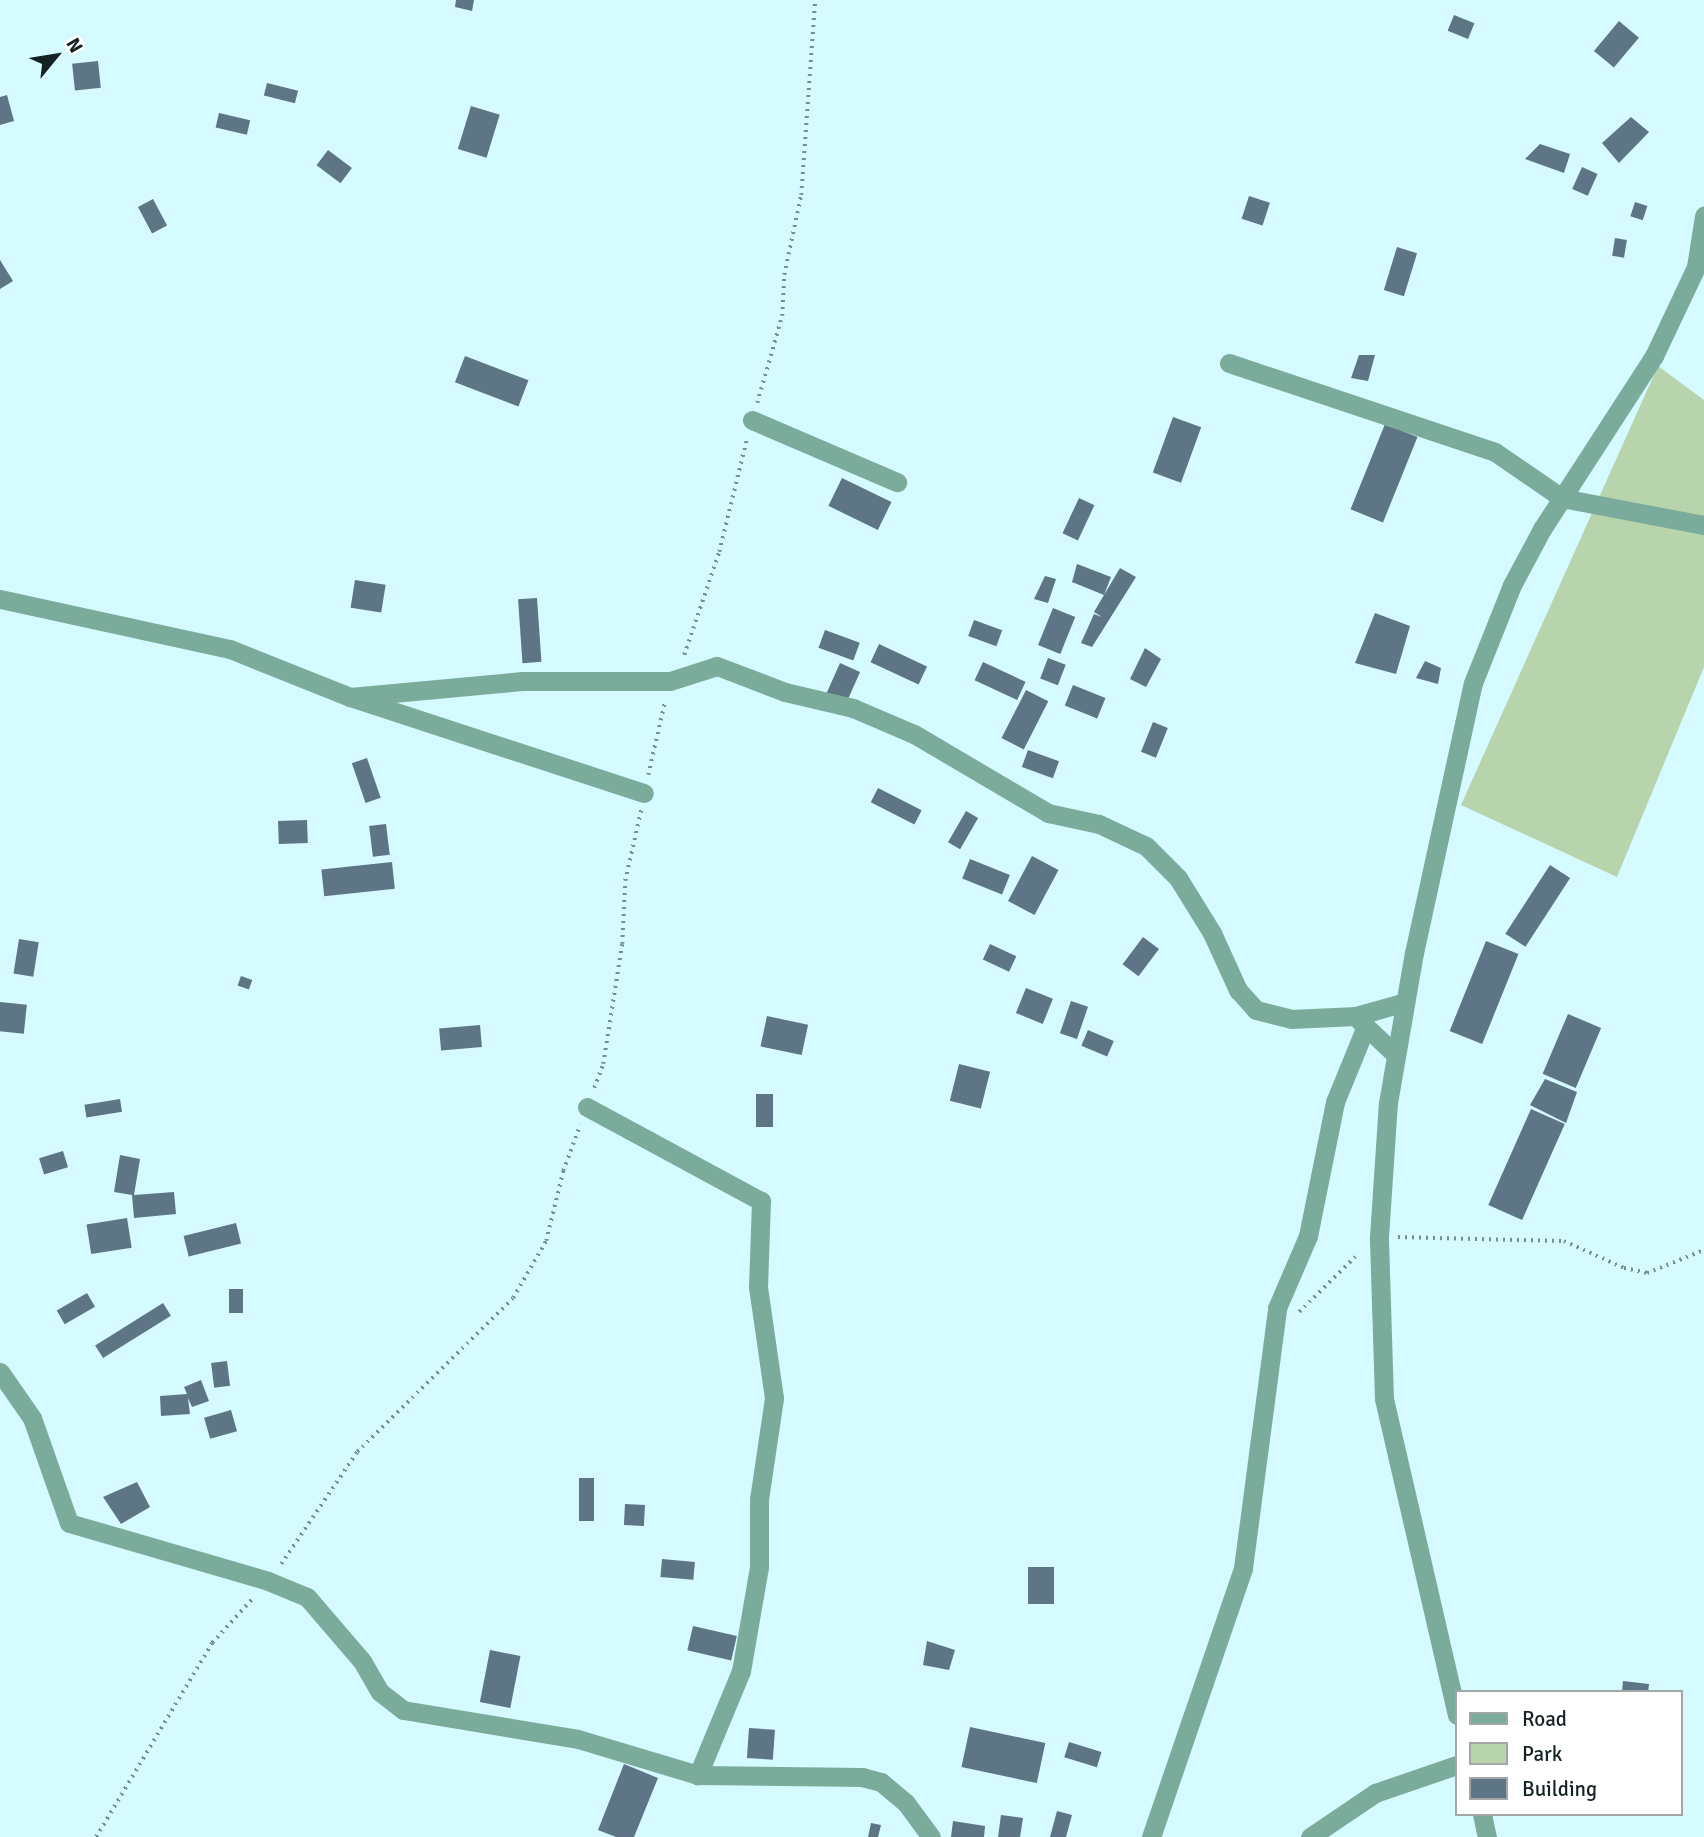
<!DOCTYPE html>
<style>
body{margin:0}
#map{position:relative;width:1704px;height:1837px;overflow:hidden;background:#d5faff;font-family:Signika,sans-serif}
div>[style]{position:absolute}
.green>*{inset:0;background:#b8d4ad}
.building>*{inset:0;background:#5e7586;transform-origin:0 0}
.path>*{height:3.5px;margin-top:-1.75px;transform-origin:0;background:repeating-linear-gradient(90deg,#758e92 0 2px,transparent 0 7px)}
.minor>*{height:19px;margin:-9.5px;padding:0 9.5px;transform-origin:9.5px;border-radius:9.5px;background:#7bac9b}
span{translate:-50% -50%;white-space:nowrap;text-align:center;line-height:1.15;-webkit-text-stroke:7px #fff;paint-order:stroke}
.legend{position:absolute;left:1455px;top:1690px;width:228px;height:126px;box-sizing:border-box;background:#fff;border:2px solid #a1a7a7;margin:0;padding:9px 12px;list-style:none;font-size:21px;color:#142224}
.legend li{display:flex;align-items:center;gap:14px;height:35px}
.legend b{width:35px;border:2px solid #a1a7a7}
.north{position:absolute;left:21px;top:21px;width:70px;height:70px;-webkit-text-stroke:5px #fff;paint-order:stroke;rotate:60deg;font-size:19px;font-weight:700;line-height:28px;text-align:center;color:#142224}
.north::after{content:'';display:block;margin:auto;width:24px;height:32px;background:#142224;clip-path:polygon(50% 0,100% 100%,50% 72%,0 100%)}
</style>
<div id="map">
<div class="green">
<i style="clip-path:polygon(1658px 366px,1704px 400px,1704px 667px,1617px 877px,1461px 805px)"></i>
</div>
<div class="building">
<i style="clip-path:polygon(456px 0,474px 0,472px 11px,455px 7px)"></i>
<i style="left:1454px;top:15px;width:22px;height:17px;rotate:22deg"></i>
<i style="left:1619px;top:21px;width:26px;height:39px;rotate:40deg"></i>
<i style="left:98px;top:61px;width:27px;height:26px;rotate:84deg"></i>
<i style="left:267px;top:83px;width:32px;height:13px;rotate:14deg"></i>
<i style="clip-path:polygon(7px 95px,14px 121px,0 125px,0 97px)"></i>
<i style="left:471px;top:106px;width:30px;height:45px;rotate:17deg"></i>
<i style="left:219px;top:113px;width:32px;height:15px;rotate:13deg"></i>
<i style="clip-path:polygon(1631px 117px,1649px 132px,1619px 163px,1602px 143px)"></i>
<i style="clip-path:polygon(1540px 144px,1570px 154px,1564px 173px,1525px 159px)"></i>
<i style="left:328px;top:150px;width:30px;height:19px;rotate:37deg"></i>
<i style="left:1582px;top:167px;width:17px;height:24px;rotate:24deg"></i>
<i style="left:1249px;top:196px;width:22px;height:24px;rotate:18deg"></i>
<i style="left:153px;top:199px;width:30px;height:17px;rotate:62deg"></i>
<i style="left:1635px;top:202px;width:13px;height:15px;rotate:18deg"></i>
<i style="left:1615px;top:238px;width:12px;height:18px;rotate:9deg"></i>
<i style="left:1397px;top:247px;width:21px;height:45px;rotate:17deg"></i>
<i style="clip-path:polygon(0 260px,13px 281px,0 289px)"></i>
<i style="clip-path:polygon(1359px 355px,1375px 355px,1368px 381px,1351px 378px)"></i>
<i style="left:465px;top:356px;width:68px;height:28px;rotate:21deg"></i>
<i style="left:1173px;top:417px;width:30px;height:59px;rotate:20deg"></i>
<i style="left:1385px;top:424px;width:35px;height:92px;rotate:22deg"></i>
<i style="left:842px;top:478px;width:55px;height:31px;rotate:26deg"></i>
<i style="left:1079px;top:498px;width:17px;height:39px;rotate:25deg"></i>
<i style="clip-path:polygon(1077px 564px,1111px 577px,1104px 595px,1120px 568px,1136px 577px,1092px 647px,1081px 643px,1094px 614px,1102px 617px,1094px 612px,1104px 595px,1072px 582px)"></i>
<i style="clip-path:polygon(1045px 576px,1056px 579px,1048px 603px,1034px 599px)"></i>
<i style="left:355px;top:580px;width:31px;height:28px;rotate:9deg"></i>
<i style="left:537px;top:598px;width:64px;height:19px;rotate:86deg"></i>
<i style="left:1053px;top:608px;width:24px;height:40px;rotate:22deg"></i>
<i style="clip-path:polygon(1375px 613px,1410px 626px,1396px 674px,1355px 663px)"></i>
<i style="left:974px;top:620px;width:30px;height:17px;rotate:20deg"></i>
<i style="left:825px;top:630px;width:37px;height:19px;rotate:20deg"></i>
<i style="left:879px;top:644px;width:53px;height:20px;rotate:25deg"></i>
<i style="clip-path:polygon(1145px 648px,1161px 659px,1146px 687px,1130px 679px)"></i>
<i style="left:1048px;top:658px;width:19px;height:22px;rotate:21deg"></i>
<i style="clip-path:polygon(1425px 661px,1441px 668px,1438px 684px,1416px 678px)"></i>
<i style="left:983px;top:662px;width:47px;height:20px;rotate:25deg"></i>
<i style="left:840px;top:663px;width:22px;height:33px;rotate:24deg"></i>
<i style="left:1073px;top:685px;width:35px;height:22px;rotate:22deg"></i>
<i style="left:1026px;top:690px;width:25px;height:54px;rotate:27deg"></i>
<i style="left:1153px;top:722px;width:16px;height:32px;rotate:22deg"></i>
<i style="left:1028px;top:750px;width:33px;height:18px;rotate:20deg"></i>
<i style="left:367px;top:758px;width:42px;height:16px;rotate:71deg"></i>
<i style="left:878px;top:788px;width:49px;height:16px;rotate:27deg"></i>
<i style="left:966px;top:811px;width:14px;height:36px;rotate:30deg"></i>
<i style="left:307px;top:820px;width:23px;height:29px;rotate:88deg"></i>
<i style="left:386px;top:824px;width:31px;height:17px;rotate:83deg"></i>
<i style="left:1032px;top:856px;width:30px;height:51px;rotate:28deg"></i>
<i style="left:970px;top:859px;width:43px;height:21px;rotate:22deg"></i>
<i style="left:392px;top:862px;width:27px;height:71px;rotate:84deg"></i>
<i style="left:1550px;top:865px;width:24px;height:82px;rotate:33deg"></i>
<i style="left:1143px;top:937px;width:20px;height:34px;rotate:37deg"></i>
<i style="left:19px;top:939px;width:20px;height:35px;rotate:9deg"></i>
<i style="left:1486px;top:941px;width:35px;height:97px;rotate:22deg"></i>
<i style="left:990px;top:944px;width:29px;height:17px;rotate:25deg"></i>
<i style="left:241px;top:976px;width:12px;height:10px;rotate:20deg"></i>
<i style="left:1026px;top:988px;width:29px;height:27px;rotate:22deg"></i>
<i style="left:1071px;top:1001px;width:18px;height:34px;rotate:19deg"></i>
<i style="left:0;top:1002px;width:27px;height:29px;rotate:6deg"></i>
<i style="left:1568px;top:1014px;width:36px;height:65px;rotate:23deg"></i>
<i style="left:767px;top:1016px;width:42px;height:31px;rotate:12deg"></i>
<i style="left:480px;top:1025px;width:22px;height:41px;rotate:85deg"></i>
<i style="left:1088px;top:1030px;width:28px;height:17px;rotate:23deg"></i>
<i style="left:959px;top:1064px;width:32px;height:38px;rotate:14deg"></i>
<i style="clip-path:polygon(1545px 1079px,1577px 1092px,1566px 1123px,1530px 1105px)"></i>
<i style="left:756px;top:1094px;width:17px;height:33px"></i>
<i style="left:120px;top:1099px;width:13px;height:36px;rotate:81deg"></i>
<i style="left:1531px;top:1109px;width:37px;height:105px;rotate:24deg"></i>
<i style="left:63px;top:1151px;width:17px;height:25px;rotate:73deg"></i>
<i style="clip-path:polygon(120px 1155px,140px 1159px,134px 1195px,174px 1192px,176px 1214px,134px 1218px,132px 1195px,114px 1192px)"></i>
<i style="left:127px;top:1218px;width:30px;height:41px;rotate:81deg"></i>
<i style="left:236px;top:1223px;width:21px;height:54px;rotate:76deg"></i>
<i style="left:229px;top:1289px;width:14px;height:24px"></i>
<i style="left:87px;top:1293px;width:16px;height:35px;rotate:60deg"></i>
<i style="left:163px;top:1303px;width:15px;height:80px;rotate:58deg"></i>
<i style="left:227px;top:1361px;width:25px;height:16px;rotate:83deg"></i>
<i style="clip-path:polygon(201px 1380px,209px 1401px,192px 1407px,188px 1398px,190px 1414px,161px 1416px,160px 1396px,187px 1394px,184px 1387px)"></i>
<i style="left:231px;top:1410px;width:22px;height:28px;rotate:74deg"></i>
<i style="left:579px;top:1478px;width:15px;height:43px"></i>
<i style="clip-path:polygon(137px 1482px,150px 1507px,121px 1524px,103px 1497px)"></i>
<i style="left:625px;top:1504px;width:20px;height:21px;rotate:3deg"></i>
<i style="left:662px;top:1559px;width:33px;height:18px;rotate:5deg"></i>
<i style="left:1028px;top:1567px;width:26px;height:37px"></i>
<i style="left:693px;top:1626px;width:45px;height:25px;rotate:13deg"></i>
<i style="clip-path:polygon(927px 1641px,955px 1650px,949px 1670px,923px 1665px)"></i>
<i style="left:490px;top:1650px;width:31px;height:53px;rotate:11deg"></i>
<i style="clip-path:polygon(1623px 1681px,1649px 1684px,1648px 1692px,1622px 1692px)"></i>
<i style="left:970px;top:1727px;width:77px;height:41px;rotate:12deg"></i>
<i style="left:749px;top:1728px;width:26px;height:30px;rotate:4deg"></i>
<i style="left:1069px;top:1742px;width:34px;height:16px;rotate:17deg"></i>
<i style="clip-path:polygon(624px 1764px,658px 1778px,634px 1837px,616px 1837px,598px 1830px)"></i>
<i style="clip-path:polygon(1057px 1811px,1072px 1815px,1066px 1837px,1050px 1837px)"></i>
<i style="clip-path:polygon(1001px 1815px,1023px 1818px,1020px 1837px,998px 1837px)"></i>
<i style="clip-path:polygon(953px 1821px,985px 1826px,984px 1837px,951px 1837px)"></i>
<i style="clip-path:polygon(871px 1823px,881px 1825px,878px 1837px,868px 1837px)"></i>
</div>
<div class="path">
<i style="left:757px;top:403px;width:91px;rotate:-74deg"></i>
<i style="left:782px;top:316px;width:41px;rotate:-87.2deg"></i>
<i style="left:784px;top:275px;width:82px;rotate:-78deg"></i>
<i style="left:801px;top:195px;width:196px;rotate:-85.9deg"></i>
<i style="left:684px;top:655px;width:109px;rotate:-71.2deg"></i>
<i style="left:719px;top:552px;width:117px;rotate:-76.2deg"></i>
<i style="left:648px;top:775px;width:76px;rotate:-77.1deg"></i>
<i style="left:594px;top:1088px;width:26px;rotate:-69deg"></i>
<i style="left:603px;top:1064px;width:121px;rotate:-81deg"></i>
<i style="left:622px;top:944px;width:63px;rotate:-87.3deg"></i>
<i style="left:625px;top:881px;width:73px;rotate:-77.3deg"></i>
<i style="left:1398px;top:1237px;width:166px;rotate:1.4deg"></i>
<i style="left:1564px;top:1241px;width:66px;rotate:24.2deg"></i>
<i style="left:1624px;top:1268px;width:24px;rotate:12deg"></i>
<i style="left:1647px;top:1273px;width:61px;rotate:-22deg"></i>
<i style="left:1299px;top:1312px;width:83px;rotate:-44.5deg"></i>
<i style="left:281px;top:1564px;width:135px;rotate:-55.8deg"></i>
<i style="left:357px;top:1452px;width:219px;rotate:-44.6deg"></i>
<i style="left:513px;top:1298px;width:66px;rotate:-59.9deg"></i>
<i style="left:546px;top:1241px;width:72px;rotate:-76.3deg"></i>
<i style="left:563px;top:1171px;width:49px;rotate:-69.7deg"></i>
<i style="left:96px;top:1837px;width:226px;rotate:-59.1deg"></i>
<i style="left:212px;top:1643px;width:62px;rotate:-47.6deg"></i>
</div>
<div class="minor">
<i style="left:1229px;top:363px;width:280px;rotate:18.5deg"></i>
<i style="left:1495px;top:452px;width:81px;rotate:34.5deg"></i>
<i style="left:1562px;top:498px;width:145px;rotate:10.8deg"></i>
<i style="left:752px;top:420px;width:158px;rotate:23.2deg"></i>
<i style="left:0;top:599px;width:235px;rotate:12.3deg"></i>
<i style="left:230px;top:649px;width:129px;rotate:21.8deg"></i>
<i style="left:350px;top:697px;width:309px;rotate:18.1deg"></i>
<i style="left:350px;top:697px;width:172px;rotate:-5.3deg"></i>
<i style="left:521px;top:681px;width:149px"></i>
<i style="left:670px;top:681px;width:49px;rotate:-17.7deg"></i>
<i style="left:717px;top:666px;width:73px;rotate:20.9deg"></i>
<i style="left:785px;top:692px;width:70px;rotate:13.2deg"></i>
<i style="left:853px;top:708px;width:66px;rotate:23.1deg"></i>
<i style="left:914px;top:734px;width:156px;rotate:30.5deg"></i>
<i style="left:1048px;top:813px;width:52px;rotate:12.2deg"></i>
<i style="left:1099px;top:824px;width:52px;rotate:25.1deg"></i>
<i style="left:1146px;top:846px;width:45px;rotate:45deg"></i>
<i style="left:1178px;top:878px;width:65px;rotate:58.3deg"></i>
<i style="left:1212px;top:933px;width:63px;rotate:65.5deg"></i>
<i style="left:1238px;top:990px;width:27px;rotate:48deg"></i>
<i style="left:1256px;top:1010px;width:36px;rotate:14deg"></i>
<i style="left:1291px;top:1019px;width:65px;rotate:-2.6deg"></i>
<i style="left:1356px;top:1016px;width:51px;rotate:-15.9deg"></i>
<i style="left:1359px;top:1020px;width:51px;rotate:43.4deg"></i>
<i style="left:587px;top:1107px;width:198px;rotate:28.4deg"></i>
<i style="left:761px;top:1201px;width:86px;rotate:92deg"></i>
<i style="left:758px;top:1287px;width:112px;rotate:81.8deg"></i>
<i style="left:774px;top:1398px;width:102px;rotate:98.4deg"></i>
<i style="left:759px;top:1499px;width:68px;rotate:90deg"></i>
<i style="left:759px;top:1567px;width:106px;rotate:99.8deg"></i>
<i style="left:741px;top:1671px;width:113px;rotate:112.5deg"></i>
<i style="left:0;top:1372px;width:56px;rotate:55.2deg"></i>
<i style="left:32px;top:1418px;width:111px;rotate:70.6deg"></i>
<i style="left:69px;top:1523px;width:207px;rotate:16.2deg"></i>
<i style="left:268px;top:1581px;width:42px;rotate:22.3deg"></i>
<i style="left:307px;top:1597px;width:84px;rotate:49.3deg"></i>
<i style="left:362px;top:1661px;width:36px;rotate:60deg"></i>
<i style="left:380px;top:1692px;width:29px;rotate:38deg"></i>
<i style="left:403px;top:1710px;width:177px;rotate:9.4deg"></i>
<i style="left:578px;top:1739px;width:125px;rotate:16.7deg"></i>
<i style="left:698px;top:1775px;width:164px;rotate:0.7deg"></i>
<i style="left:862px;top:1777px;width:20px;rotate:15deg"></i>
<i style="left:881px;top:1782px;width:33px;rotate:40deg"></i>
<i style="left:906px;top:1803px;width:42px;rotate:53.7deg"></i>
<i style="left:1457px;top:1715px;width:324px;rotate:-103deg"></i>
<i style="left:1384px;top:1399px;width:162px;rotate:-91.8deg"></i>
<i style="left:1379px;top:1237px;width:134px;rotate:-86.2deg"></i>
<i style="left:1388px;top:1103px;width:152px;rotate:-80.2deg"></i>
<i style="left:1414px;top:953px;width:276px;rotate:-77.7deg"></i>
<i style="left:1473px;top:683px;width:105px;rotate:-68.3deg"></i>
<i style="left:1512px;top:585px;width:64px;rotate:-61.8deg"></i>
<i style="left:1542px;top:529px;width:206px;rotate:-57.1deg"></i>
<i style="left:1654px;top:356px;width:98px;rotate:-64.7deg"></i>
<i style="left:1696px;top:267px;width:52px;rotate:-81.1deg"></i>
<i style="left:1482px;top:1814px;width:24px;rotate:78deg"></i>
<i style="left:1151px;top:1837px;width:284px;rotate:-71.1deg"></i>
<i style="left:1243px;top:1568px;width:262px;rotate:-82.5deg"></i>
<i style="left:1277px;top:1308px;width:78px;rotate:-66.7deg"></i>
<i style="left:1308px;top:1236px;width:137px;rotate:-78.6deg"></i>
<i style="left:1335px;top:1102px;width:82px;rotate:-67.8deg"></i>
<i style="left:1310px;top:1837px;width:78px;rotate:-34.1deg"></i>
<i style="left:1375px;top:1793px;width:87px;rotate:-18.9deg"></i>
</div>
<ul class="legend">
<li><b style="height:9px;background:#7bac9b"></b>Road</li>
<li><b style="height:19px;background:#b8d4ad"></b>Park</li>
<li><b style="height:19px;background:#5e7586"></b>Building</li>
</ul>
<div class="north">N</div>
</div>
